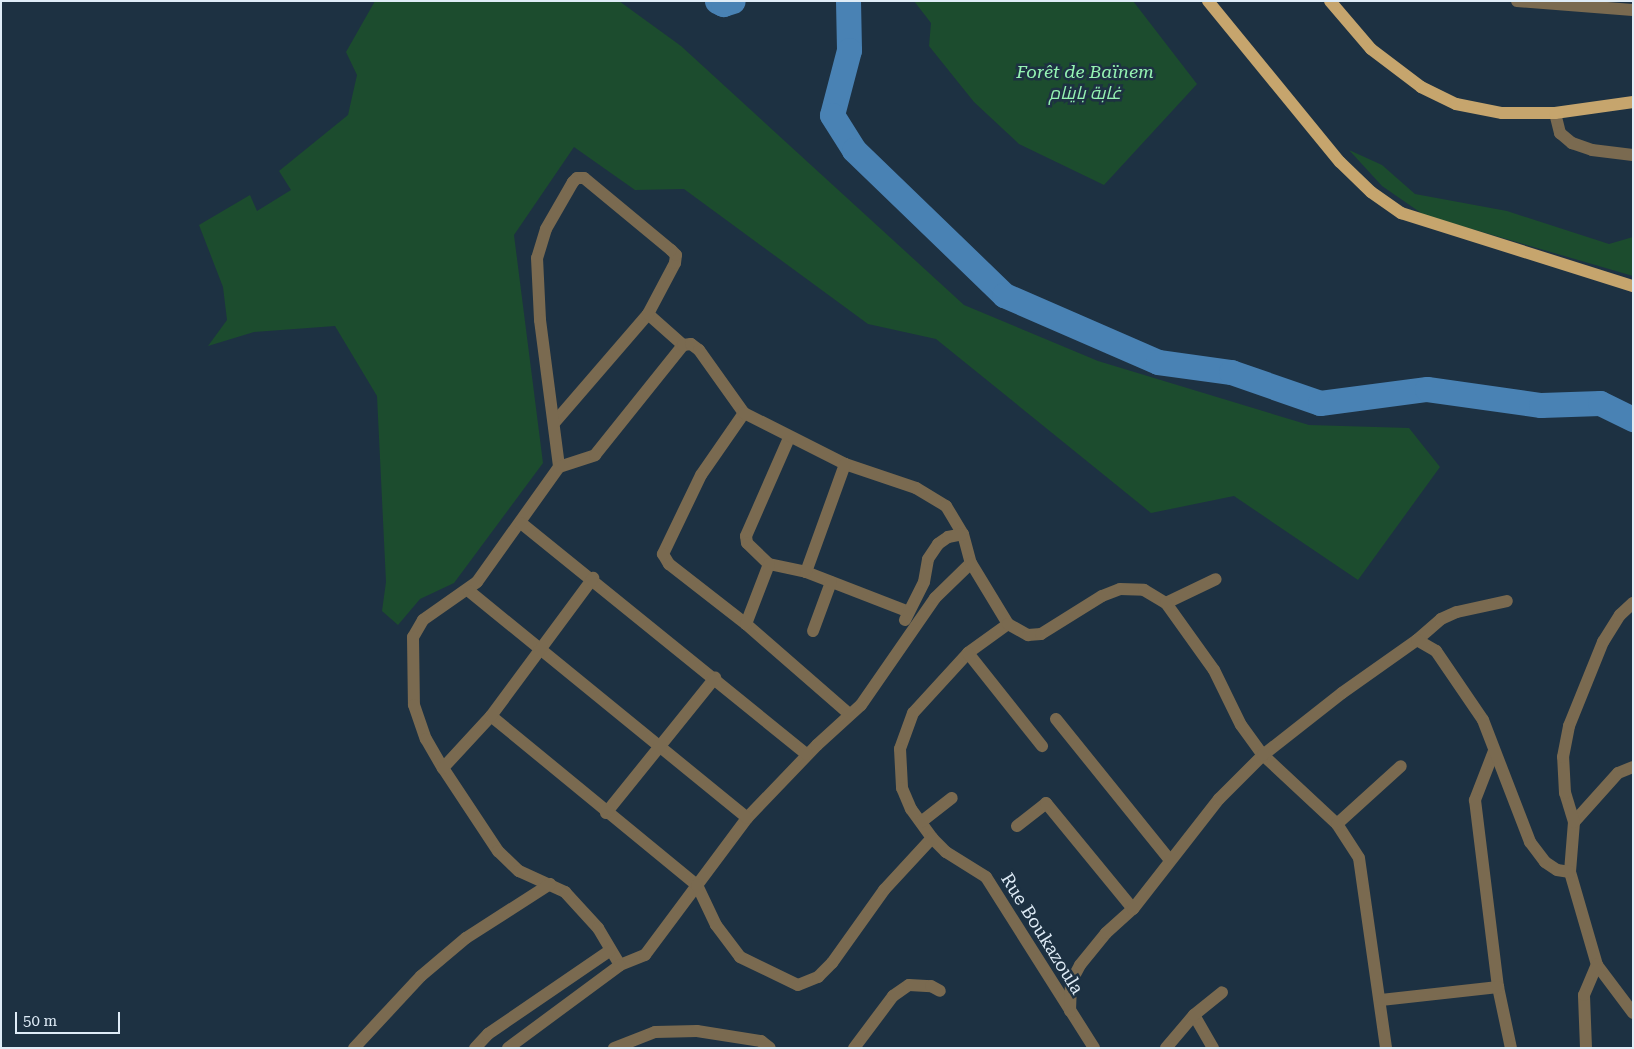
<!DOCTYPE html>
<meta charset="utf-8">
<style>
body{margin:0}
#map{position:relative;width:1634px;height:1049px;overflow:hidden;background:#1d3142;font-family:"Roboto Serif",Cairo,serif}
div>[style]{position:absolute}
.green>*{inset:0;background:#1c4c2e}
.river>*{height:25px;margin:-12.5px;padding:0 12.5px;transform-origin:12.5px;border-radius:12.5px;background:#4982b4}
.minor>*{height:12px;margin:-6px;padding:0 6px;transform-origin:6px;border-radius:6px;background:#7a6a50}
.major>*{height:12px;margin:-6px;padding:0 6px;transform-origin:6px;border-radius:6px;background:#c6a56d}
span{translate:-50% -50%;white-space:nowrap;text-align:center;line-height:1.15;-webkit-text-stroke:5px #1d3142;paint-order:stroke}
.park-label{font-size:18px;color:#95f3b3;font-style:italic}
.street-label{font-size:18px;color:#dfecf7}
.frame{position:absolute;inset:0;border:2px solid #dfecf7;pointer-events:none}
.scale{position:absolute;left:15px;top:1012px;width:105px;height:22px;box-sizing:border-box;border:2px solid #dfecf7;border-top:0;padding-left:6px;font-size:15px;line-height:18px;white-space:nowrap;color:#dfecf7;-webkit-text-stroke:4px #1d3142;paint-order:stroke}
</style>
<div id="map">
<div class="green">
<i style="clip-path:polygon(375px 1px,619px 1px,681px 46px,964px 305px,1098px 361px,1309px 425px,1409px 428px,1440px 467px,1358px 580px,1234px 496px,1151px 513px,936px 339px,868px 324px,684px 189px,635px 190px,574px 147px,514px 235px,543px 463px,454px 583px,420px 599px,398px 625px,382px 611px,386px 582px,377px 396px,335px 326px,254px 332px,208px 346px,227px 320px,223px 287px,199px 225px,250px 195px,257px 211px,291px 190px,279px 171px,348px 115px,357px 75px,346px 52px)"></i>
<i style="clip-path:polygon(914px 1px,1133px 1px,1197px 84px,1104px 185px,1019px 144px,974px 102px,929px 46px,931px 23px)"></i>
<i style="clip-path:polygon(1349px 150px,1382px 165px,1415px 194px,1507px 211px,1609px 244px,1633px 237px,1633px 276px,1424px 215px,1382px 186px)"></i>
</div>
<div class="river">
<i style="left:717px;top:1px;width:7px;rotate:27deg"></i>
<i style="left:723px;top:4px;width:10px;rotate:-17deg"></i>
<i style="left:848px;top:1px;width:49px;rotate:88.8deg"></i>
<i style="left:849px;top:50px;width:67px;rotate:104.7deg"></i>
<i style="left:832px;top:115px;width:41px;rotate:57.8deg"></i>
<i style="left:854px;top:150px;width:209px;rotate:44deg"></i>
<i style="left:1004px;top:295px;width:168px;rotate:23.5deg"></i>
<i style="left:1158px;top:362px;width:74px;rotate:7.8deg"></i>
<i style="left:1231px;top:372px;width:94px;rotate:19.2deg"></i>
<i style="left:1320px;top:403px;width:108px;rotate:-7.5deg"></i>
<i style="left:1427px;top:389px;width:115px;rotate:8deg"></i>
<i style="left:1541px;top:405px;width:59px;rotate:-1.9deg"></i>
<i style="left:1600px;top:403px;width:37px;rotate:26deg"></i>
</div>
<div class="minor">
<i style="left:1517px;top:1px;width:116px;rotate:4.4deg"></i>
<i style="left:1555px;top:113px;width:21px;rotate:76deg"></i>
<i style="left:1560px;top:133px;width:16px;rotate:40deg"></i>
<i style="left:1572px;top:143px;width:21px;rotate:19deg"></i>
<i style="left:1592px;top:150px;width:41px;rotate:7deg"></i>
<i style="left:648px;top:314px;width:47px;rotate:41.5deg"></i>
<i style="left:744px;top:413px;width:75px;rotate:124.7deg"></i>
<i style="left:701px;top:475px;width:88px;rotate:115.7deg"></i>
<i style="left:663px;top:554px;width:12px;rotate:59deg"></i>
<i style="left:669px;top:564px;width:98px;rotate:37.9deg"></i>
<i style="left:746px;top:624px;width:137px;rotate:41.1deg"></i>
<i style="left:554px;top:423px;width:144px;rotate:-49.2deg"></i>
<i style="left:648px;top:314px;width:58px;rotate:-62.1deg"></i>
<i style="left:675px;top:263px;width:8px;rotate:-83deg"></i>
<i style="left:676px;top:255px;width:7px;rotate:-135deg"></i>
<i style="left:671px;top:250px;width:113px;rotate:-140.4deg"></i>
<i style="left:584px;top:178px;width:7px;rotate:180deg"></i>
<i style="left:577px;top:178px;width:6px;rotate:135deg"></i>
<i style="left:573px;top:182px;width:54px;rotate:119.9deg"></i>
<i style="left:546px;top:229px;width:30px;rotate:107deg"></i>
<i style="left:537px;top:258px;width:62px;rotate:87.2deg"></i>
<i style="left:540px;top:320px;width:148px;rotate:82.6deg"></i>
<i style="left:559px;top:467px;width:141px;rotate:125.5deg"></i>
<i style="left:477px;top:582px;width:66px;rotate:144.9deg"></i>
<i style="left:423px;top:620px;width:20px;rotate:120deg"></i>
<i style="left:413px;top:637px;width:68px;rotate:89.2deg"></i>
<i style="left:414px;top:705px;width:36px;rotate:71deg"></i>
<i style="left:426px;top:739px;width:34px;rotate:60deg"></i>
<i style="left:443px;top:768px;width:100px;rotate:56.5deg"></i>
<i style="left:498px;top:851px;width:29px;rotate:44deg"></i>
<i style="left:519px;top:871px;width:51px;rotate:24.5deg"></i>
<i style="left:565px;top:892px;width:49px;rotate:47.5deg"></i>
<i style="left:598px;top:928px;width:43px;rotate:59.3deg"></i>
<i style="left:620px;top:965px;width:27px;rotate:-22deg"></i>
<i style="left:645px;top:955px;width:171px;rotate:-53.3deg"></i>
<i style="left:747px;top:818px;width:101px;rotate:-46.2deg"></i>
<i style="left:817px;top:745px;width:59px;rotate:-42.3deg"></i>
<i style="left:861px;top:705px;width:130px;rotate:-55.3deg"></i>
<i style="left:935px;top:598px;width:50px;rotate:-44.2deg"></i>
<i style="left:789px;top:438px;width:107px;rotate:113.7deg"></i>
<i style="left:746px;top:536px;width:7px;rotate:82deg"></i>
<i style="left:747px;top:543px;width:30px;rotate:44deg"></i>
<i style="left:769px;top:564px;width:38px;rotate:12deg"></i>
<i style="left:806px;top:572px;width:110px;rotate:21.2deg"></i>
<i style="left:559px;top:467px;width:38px;rotate:-18deg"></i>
<i style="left:595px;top:455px;width:141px;rotate:-51.3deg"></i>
<i style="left:683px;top:345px;width:8px;rotate:-7deg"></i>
<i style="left:691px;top:344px;width:10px;rotate:37deg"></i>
<i style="left:699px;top:350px;width:77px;rotate:54.5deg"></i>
<i style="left:744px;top:413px;width:113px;rotate:26.8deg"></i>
<i style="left:845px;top:464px;width:75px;rotate:18.7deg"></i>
<i style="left:916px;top:488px;width:35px;rotate:31deg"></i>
<i style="left:946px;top:506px;width:33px;rotate:59deg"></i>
<i style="left:963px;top:534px;width:30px;rotate:75deg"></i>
<i style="left:971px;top:563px;width:71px;rotate:58.8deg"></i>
<i style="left:1008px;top:624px;width:49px;rotate:144.1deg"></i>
<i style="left:968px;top:653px;width:81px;rotate:132.5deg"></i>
<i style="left:913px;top:713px;width:38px;rotate:110deg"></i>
<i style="left:900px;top:749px;width:39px;rotate:87deg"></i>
<i style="left:902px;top:788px;width:23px;rotate:67deg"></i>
<i style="left:911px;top:809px;width:36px;rotate:54deg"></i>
<i style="left:932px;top:838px;width:20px;rotate:45deg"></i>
<i style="left:946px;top:852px;width:47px;rotate:32deg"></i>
<i style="left:986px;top:877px;width:202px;rotate:57.7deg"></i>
<i style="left:521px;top:523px;width:368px;rotate:39deg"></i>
<i style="left:806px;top:572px;width:115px;rotate:-70.1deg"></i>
<i style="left:469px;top:591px;width:359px;rotate:39.2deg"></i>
<i style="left:1166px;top:603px;width:55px;rotate:-25.6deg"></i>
<i style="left:905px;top:620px;width:42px;rotate:-63.4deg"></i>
<i style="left:924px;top:582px;width:23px;rotate:-80deg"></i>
<i style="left:928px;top:559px;width:18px;rotate:-56deg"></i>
<i style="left:938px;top:544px;width:12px;rotate:-35deg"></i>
<i style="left:948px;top:537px;width:15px;rotate:-11deg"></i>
<i style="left:746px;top:624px;width:64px;rotate:-69deg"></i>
<i style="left:1008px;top:624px;width:23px;rotate:29deg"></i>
<i style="left:1028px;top:635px;width:13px;rotate:-4deg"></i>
<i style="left:1041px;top:634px;width:72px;rotate:-31.9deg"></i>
<i style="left:1102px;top:596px;width:19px;rotate:-21deg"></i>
<i style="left:1120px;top:589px;width:24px;rotate:2deg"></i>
<i style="left:1144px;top:590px;width:26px;rotate:31deg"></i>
<i style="left:1166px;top:603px;width:82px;rotate:54.4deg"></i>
<i style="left:1214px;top:670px;width:61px;rotate:63.9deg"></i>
<i style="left:1241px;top:725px;width:37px;rotate:54deg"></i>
<i style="left:1263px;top:755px;width:101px;rotate:43deg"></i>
<i style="left:1337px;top:824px;width:40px;rotate:57.1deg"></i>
<i style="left:1359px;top:858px;width:192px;rotate:81.9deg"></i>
<i style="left:813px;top:631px;width:52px;rotate:-69.8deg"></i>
<i style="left:1417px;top:640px;width:32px;rotate:-41deg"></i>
<i style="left:1441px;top:619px;width:17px;rotate:-24deg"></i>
<i style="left:1457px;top:612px;width:51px;rotate:-12.4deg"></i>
<i style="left:968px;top:653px;width:119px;rotate:51.5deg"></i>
<i style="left:491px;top:716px;width:266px;rotate:39.4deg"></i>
<i style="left:697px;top:885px;width:44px;rotate:64.6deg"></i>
<i style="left:716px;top:925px;width:40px;rotate:53deg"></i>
<i style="left:740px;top:957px;width:64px;rotate:25.8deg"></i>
<i style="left:798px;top:985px;width:22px;rotate:-22deg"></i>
<i style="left:818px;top:977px;width:20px;rotate:-45deg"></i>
<i style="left:832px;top:963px;width:90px;rotate:-54.5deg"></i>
<i style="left:884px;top:890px;width:71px;rotate:-47.3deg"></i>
<i style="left:1056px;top:719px;width:180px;rotate:51.1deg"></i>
<i style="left:1494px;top:751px;width:53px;rotate:111.2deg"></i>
<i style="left:1475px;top:800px;width:188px;rotate:83deg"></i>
<i style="left:1498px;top:987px;width:62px;rotate:78deg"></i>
<i style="left:1633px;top:767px;width:16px;rotate:158deg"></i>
<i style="left:1618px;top:773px;width:66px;rotate:131.9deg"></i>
<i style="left:1574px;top:822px;width:50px;rotate:94.6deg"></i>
<i style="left:1570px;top:872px;width:97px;rotate:73.8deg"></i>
<i style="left:1597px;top:965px;width:60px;rotate:53.1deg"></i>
<i style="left:443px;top:768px;width:71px;rotate:-47.3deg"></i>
<i style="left:491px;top:716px;width:172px;rotate:-53.5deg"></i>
<i style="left:606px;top:813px;width:174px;rotate:-51.1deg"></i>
<i style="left:921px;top:822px;width:39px;rotate:-38deg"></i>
<i style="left:1574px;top:822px;width:30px;rotate:-107deg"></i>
<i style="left:1565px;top:793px;width:36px;rotate:-93deg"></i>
<i style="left:1563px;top:757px;width:32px;rotate:-79deg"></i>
<i style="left:1569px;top:726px;width:91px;rotate:-68deg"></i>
<i style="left:1603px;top:642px;width:32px;rotate:-58deg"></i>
<i style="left:1620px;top:615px;width:18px;rotate:-43deg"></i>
<i style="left:1337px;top:824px;width:86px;rotate:-42.2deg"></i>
<i style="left:1017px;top:826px;width:37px;rotate:-38deg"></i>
<i style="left:1046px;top:803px;width:137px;rotate:50.6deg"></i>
<i style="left:1381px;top:1000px;width:118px;rotate:-6.3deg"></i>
<i style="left:1070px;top:1011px;width:29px;rotate:-88deg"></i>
<i style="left:1071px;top:982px;width:19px;rotate:-62deg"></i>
<i style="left:1080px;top:965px;width:41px;rotate:-50.9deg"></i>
<i style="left:1106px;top:933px;width:36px;rotate:-42deg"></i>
<i style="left:1133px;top:909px;width:140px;rotate:-52deg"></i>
<i style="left:1219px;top:799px;width:62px;rotate:-45deg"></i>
<i style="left:1263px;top:755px;width:100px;rotate:-38.1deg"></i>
<i style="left:1342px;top:693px;width:92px;rotate:-35.2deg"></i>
<i style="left:1417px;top:640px;width:22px;rotate:30deg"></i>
<i style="left:1436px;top:651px;width:83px;rotate:55.7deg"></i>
<i style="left:1483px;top:720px;width:131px;rotate:68.9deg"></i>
<i style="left:1530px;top:842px;width:25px;rotate:53deg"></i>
<i style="left:1545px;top:862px;width:14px;rotate:34deg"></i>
<i style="left:1557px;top:870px;width:13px;rotate:9deg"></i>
<i style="left:1194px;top:1015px;width:38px;rotate:60deg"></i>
<i style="left:354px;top:1048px;width:98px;rotate:-47.1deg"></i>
<i style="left:421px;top:976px;width:59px;rotate:-40.2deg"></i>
<i style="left:466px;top:938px;width:100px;rotate:-32.7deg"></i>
<i style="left:475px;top:1048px;width:19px;rotate:-47deg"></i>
<i style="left:488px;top:1034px;width:147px;rotate:-34.4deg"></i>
<i style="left:508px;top:1048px;width:139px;rotate:-36.5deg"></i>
<i style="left:614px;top:1048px;width:44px;rotate:-21.3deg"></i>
<i style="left:655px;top:1032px;width:42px;rotate:-1.4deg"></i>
<i style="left:697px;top:1031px;width:65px;rotate:8.9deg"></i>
<i style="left:761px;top:1041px;width:11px;rotate:38deg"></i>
<i style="left:854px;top:1048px;width:65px;rotate:-53.1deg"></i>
<i style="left:893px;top:996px;width:19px;rotate:-35deg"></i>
<i style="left:909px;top:985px;width:22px;rotate:3deg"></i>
<i style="left:931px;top:986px;width:10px;rotate:29deg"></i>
<i style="left:1166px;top:1048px;width:43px;rotate:-49.7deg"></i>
<i style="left:1194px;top:1015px;width:36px;rotate:-39deg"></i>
<i style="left:1586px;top:1048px;width:53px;rotate:-92.2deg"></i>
<i style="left:1584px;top:995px;width:33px;rotate:-67deg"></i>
</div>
<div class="major">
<i style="left:1208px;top:1px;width:208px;rotate:50.7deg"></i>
<i style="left:1340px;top:162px;width:43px;rotate:44.1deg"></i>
<i style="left:1371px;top:192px;width:37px;rotate:35deg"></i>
<i style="left:1401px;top:213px;width:243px;rotate:17.5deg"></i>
<i style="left:1330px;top:1px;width:63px;rotate:49.5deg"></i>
<i style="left:1371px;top:49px;width:63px;rotate:37.2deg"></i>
<i style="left:1421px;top:87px;width:39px;rotate:26deg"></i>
<i style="left:1456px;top:104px;width:47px;rotate:11.1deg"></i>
<i style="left:1502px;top:113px;width:53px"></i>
<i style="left:1555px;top:113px;width:79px;rotate:-8deg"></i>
</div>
<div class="park-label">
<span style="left:1085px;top:83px">Forêt de Baïnem<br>غابة باينام</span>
</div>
<div class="street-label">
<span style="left:1042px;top:934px;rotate:58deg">Rue Boukazoula</span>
</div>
<div class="frame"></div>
<div class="scale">50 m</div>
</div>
